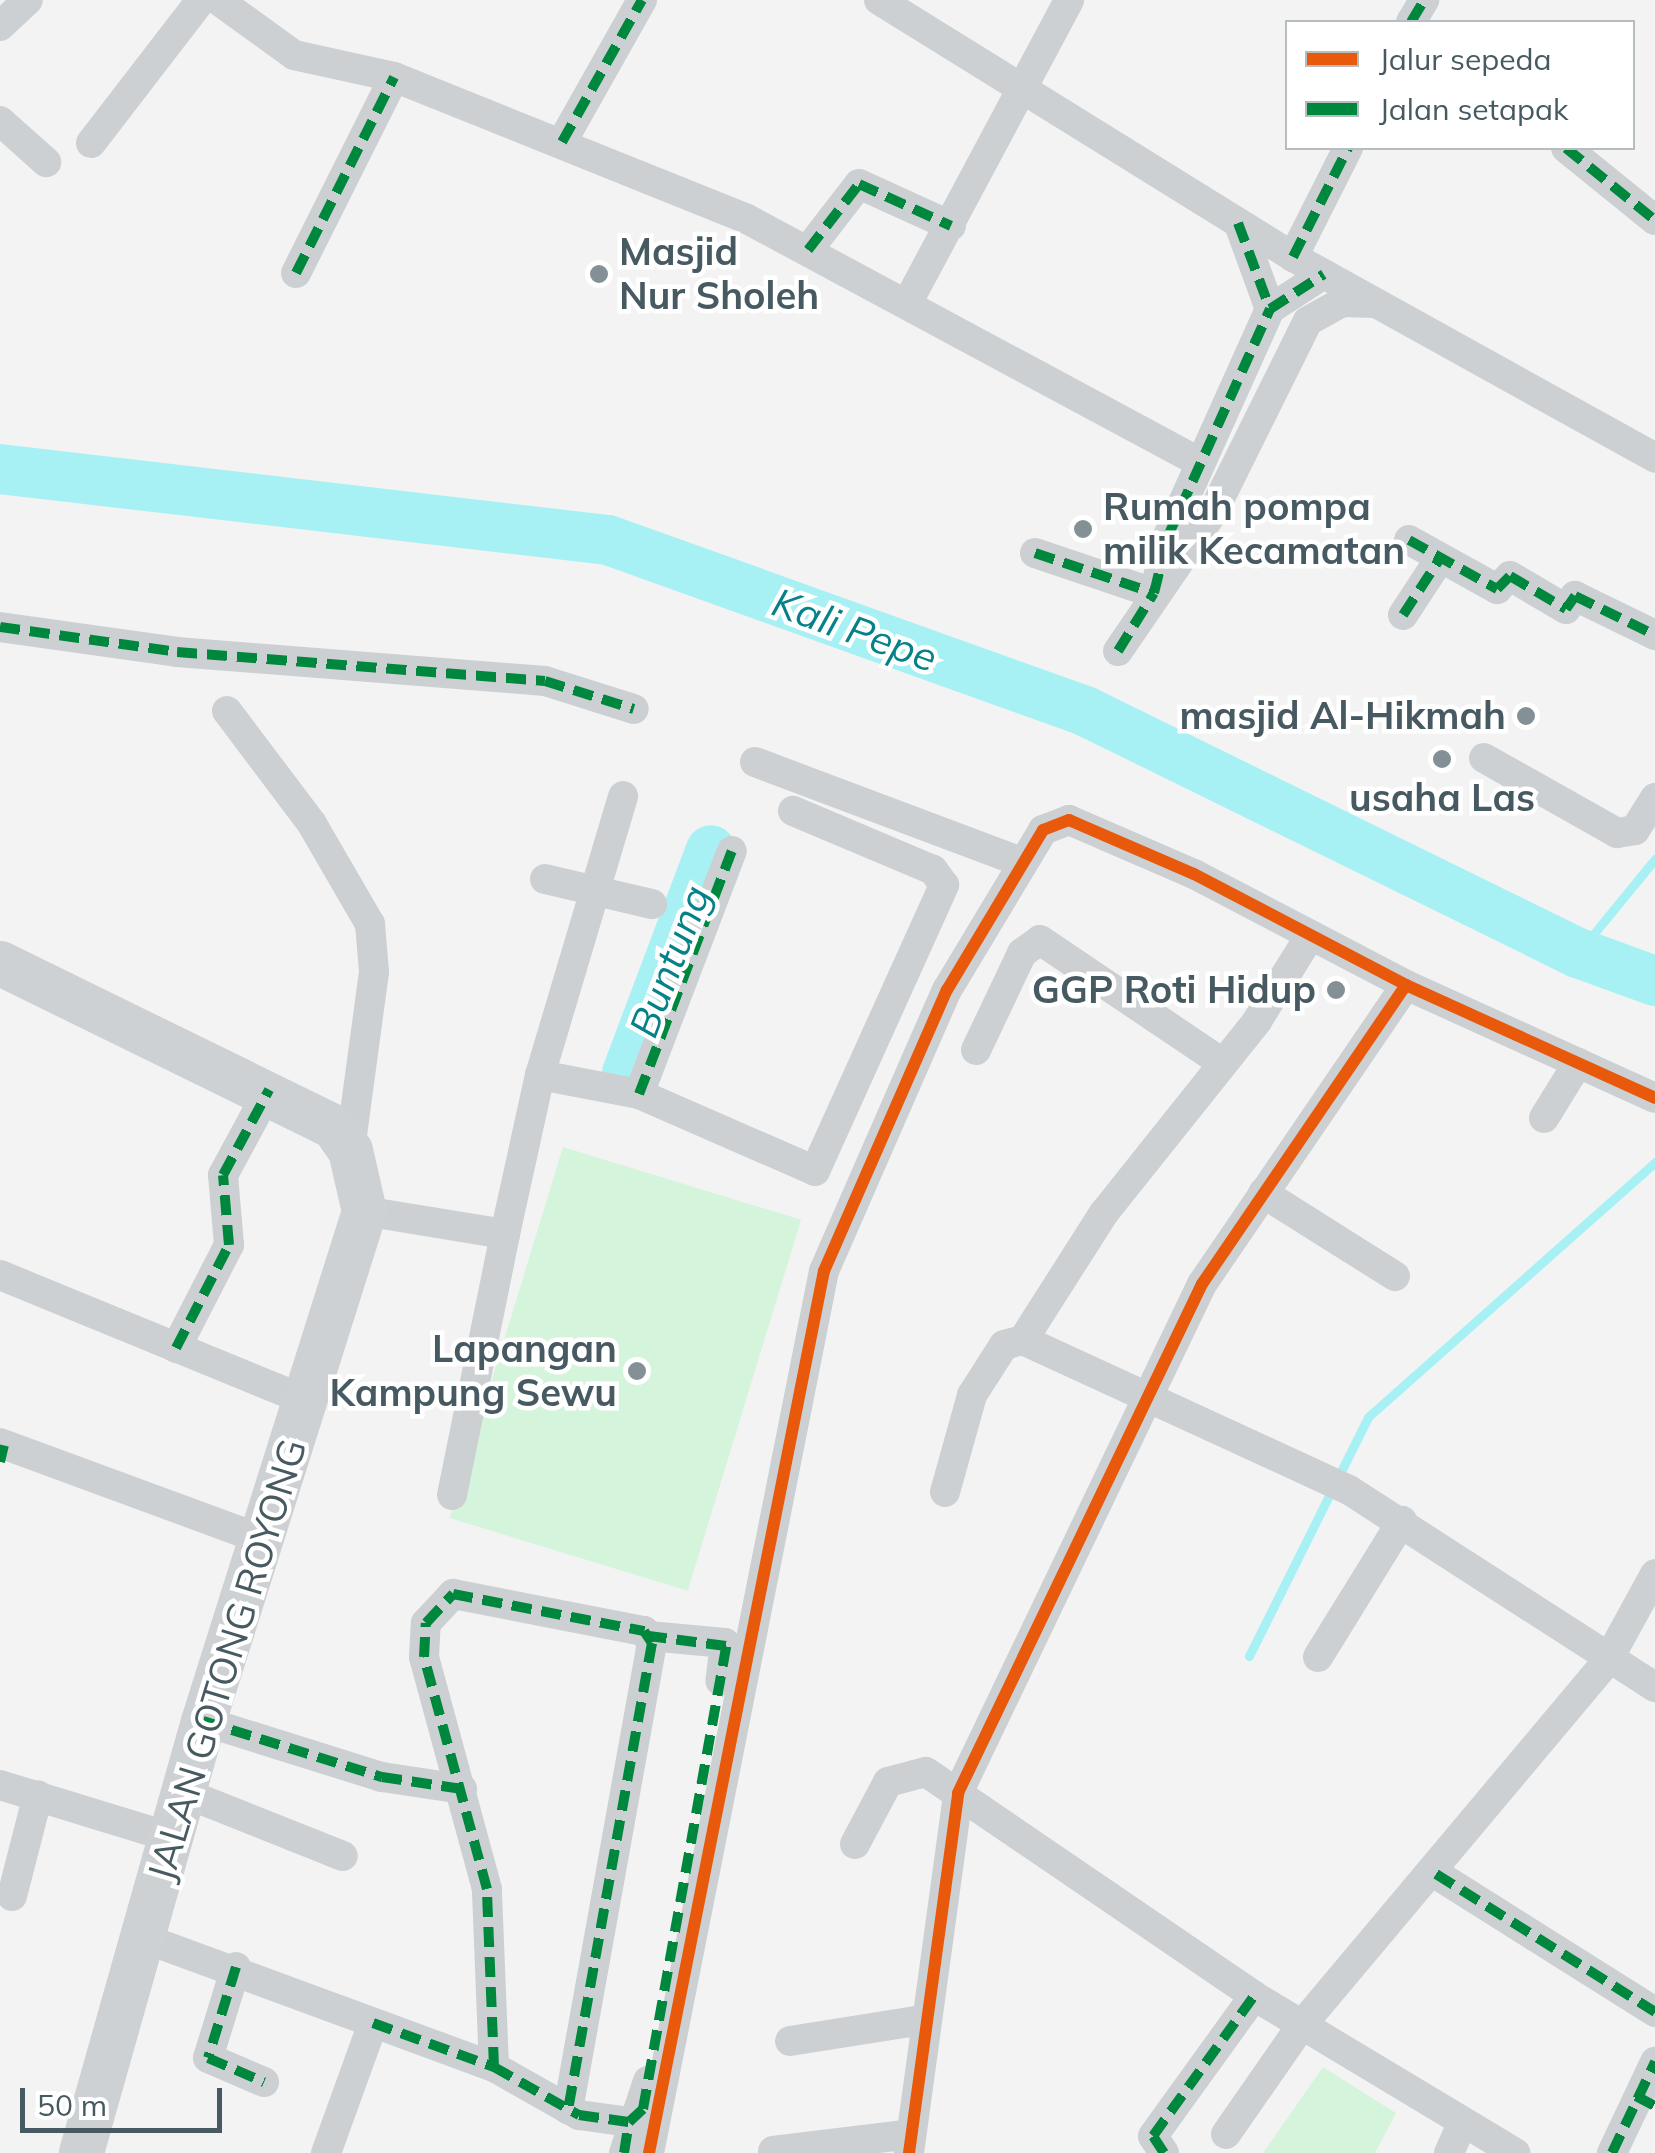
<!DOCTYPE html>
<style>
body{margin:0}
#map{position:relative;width:1655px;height:2153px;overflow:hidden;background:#f3f3f3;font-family:Mulish,sans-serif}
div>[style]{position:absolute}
.green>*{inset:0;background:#d5f4dc;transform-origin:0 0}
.stream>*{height:9px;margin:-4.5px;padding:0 4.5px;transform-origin:4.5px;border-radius:4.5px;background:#a7f1f5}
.river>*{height:50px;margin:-25px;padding:0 25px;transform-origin:25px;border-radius:25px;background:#a7f1f5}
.minor>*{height:30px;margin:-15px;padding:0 15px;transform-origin:15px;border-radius:15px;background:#cdd0d2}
.secondary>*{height:45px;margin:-22.5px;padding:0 22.5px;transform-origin:22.5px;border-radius:22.5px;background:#cdd1d4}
.quiet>*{height:10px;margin-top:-5px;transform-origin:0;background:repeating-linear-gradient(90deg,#00873e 0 20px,transparent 0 30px)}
.cycleway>*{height:12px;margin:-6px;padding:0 6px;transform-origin:6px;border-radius:6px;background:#e8590c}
.dots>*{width:28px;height:28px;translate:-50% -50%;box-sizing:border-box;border:5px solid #fff;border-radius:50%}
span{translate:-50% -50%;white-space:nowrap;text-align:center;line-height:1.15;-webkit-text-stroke:9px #fff;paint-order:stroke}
.poi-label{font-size:38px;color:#475a62;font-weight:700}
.left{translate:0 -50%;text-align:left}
.right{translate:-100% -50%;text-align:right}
.street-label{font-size:38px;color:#475a62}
.water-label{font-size:40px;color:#058289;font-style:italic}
.legend{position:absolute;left:1285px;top:20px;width:350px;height:130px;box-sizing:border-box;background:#fff;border:2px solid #b5bdc0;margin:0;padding:12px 18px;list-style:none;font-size:30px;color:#475a62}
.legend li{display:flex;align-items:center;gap:20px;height:50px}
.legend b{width:50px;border:2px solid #b5bdc0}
.scale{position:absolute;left:20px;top:2088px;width:202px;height:45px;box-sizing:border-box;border:5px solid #475a62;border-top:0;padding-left:12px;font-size:30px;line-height:35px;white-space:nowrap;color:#475a62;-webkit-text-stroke:8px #fff;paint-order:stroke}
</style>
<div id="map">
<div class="green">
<i style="left:563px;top:1147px;width:249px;height:388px;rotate:17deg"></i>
<i style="clip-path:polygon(1323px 2067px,1396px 2113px,1375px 2153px,1263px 2153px)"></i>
</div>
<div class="stream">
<i style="left:1578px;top:953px;width:122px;rotate:-50.7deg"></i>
<i style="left:1249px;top:1656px;width:267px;rotate:-63.5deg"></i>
<i style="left:1368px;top:1417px;width:384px;rotate:-41.6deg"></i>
</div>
<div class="river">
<i style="left:0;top:469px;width:612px;rotate:6.66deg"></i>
<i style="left:608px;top:540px;width:507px;rotate:19.72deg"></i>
<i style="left:1085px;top:711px;width:549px;rotate:26.15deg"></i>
<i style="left:1578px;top:953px;width:82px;rotate:20deg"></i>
<i style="left:627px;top:1073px;width:238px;rotate:-69.4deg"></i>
</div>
<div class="minor">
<i style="left:218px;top:0;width:94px;rotate:35.9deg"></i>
<i style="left:294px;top:55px;width:102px;rotate:12.4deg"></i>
<i style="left:394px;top:77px;width:380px;rotate:21.9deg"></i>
<i style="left:747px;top:219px;width:515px;rotate:28.26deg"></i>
<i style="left:879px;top:0;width:487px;rotate:31.8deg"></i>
<i style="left:1293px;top:257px;width:414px;rotate:29deg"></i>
<i style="left:1411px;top:22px;width:26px;rotate:-59deg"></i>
<i style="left:0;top:26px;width:38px;rotate:-43deg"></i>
<i style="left:0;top:121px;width:62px;rotate:41.7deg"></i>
<i style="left:562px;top:142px;width:163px;rotate:-60.6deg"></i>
<i style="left:91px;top:143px;width:180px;rotate:-52.4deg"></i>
<i style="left:1566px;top:148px;width:114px;rotate:39deg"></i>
<i style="left:1239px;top:224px;width:90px;rotate:70deg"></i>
<i style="left:808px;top:250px;width:83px;rotate:-52.3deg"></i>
<i style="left:859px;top:184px;width:101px;rotate:24.5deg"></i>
<i style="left:1293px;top:257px;width:122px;rotate:-63.2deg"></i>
<i style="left:296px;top:273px;width:219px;rotate:-63.4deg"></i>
<i style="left:909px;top:300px;width:340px;rotate:-61.9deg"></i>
<i style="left:1409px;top:540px;width:101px;rotate:29.1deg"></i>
<i style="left:1497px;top:589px;width:18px;rotate:-45deg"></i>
<i style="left:1510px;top:576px;width:65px;rotate:30.5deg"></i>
<i style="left:1566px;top:609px;width:16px;rotate:-55deg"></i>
<i style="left:1575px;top:596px;width:89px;rotate:26deg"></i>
<i style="left:1035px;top:553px;width:126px;rotate:18.6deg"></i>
<i style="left:1156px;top:585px;width:50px;rotate:-76.2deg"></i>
<i style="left:1168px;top:536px;width:249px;rotate:-65.8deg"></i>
<i style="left:1270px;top:309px;width:64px;rotate:-32.9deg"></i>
<i style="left:1403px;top:615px;width:66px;rotate:-56.8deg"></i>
<i style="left:0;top:627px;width:179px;rotate:8deg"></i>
<i style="left:177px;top:652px;width:369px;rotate:4.5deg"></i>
<i style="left:545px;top:681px;width:93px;rotate:17.5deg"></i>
<i style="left:1118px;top:651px;width:168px;rotate:-55.6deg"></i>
<i style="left:1213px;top:512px;width:213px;rotate:-63.6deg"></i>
<i style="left:1308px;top:321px;width:39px;rotate:-29deg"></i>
<i style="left:1342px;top:302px;width:32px;rotate:2deg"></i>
<i style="left:227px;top:711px;width:141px;rotate:53deg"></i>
<i style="left:312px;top:824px;width:116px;rotate:59.9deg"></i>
<i style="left:370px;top:924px;width:48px;rotate:85.2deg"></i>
<i style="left:374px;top:972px;width:180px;rotate:97.7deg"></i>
<i style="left:1484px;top:758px;width:153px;rotate:29.4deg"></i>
<i style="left:1617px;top:833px;width:18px;rotate:-9deg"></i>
<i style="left:1635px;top:830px;width:38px;rotate:-58deg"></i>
<i style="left:755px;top:762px;width:282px;rotate:20.6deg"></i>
<i style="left:545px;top:879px;width:110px;rotate:13.2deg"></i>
<i style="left:976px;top:1050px;width:107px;rotate:-64.6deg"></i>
<i style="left:1022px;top:953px;width:22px;rotate:-36deg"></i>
<i style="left:1040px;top:940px;width:218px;rotate:34deg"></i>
<i style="left:540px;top:1075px;width:101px;rotate:10.9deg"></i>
<i style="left:639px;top:1094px;width:192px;rotate:23.6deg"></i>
<i style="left:815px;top:1171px;width:314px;rotate:-65.7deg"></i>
<i style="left:944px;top:885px;width:19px;rotate:-126deg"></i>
<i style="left:933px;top:870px;width:152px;rotate:-157.1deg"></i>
<i style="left:639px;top:1094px;width:260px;rotate:-69.1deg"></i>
<i style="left:1544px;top:1118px;width:65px;rotate:-58.3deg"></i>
<i style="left:1263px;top:1193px;width:156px;rotate:32.2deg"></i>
<i style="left:364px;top:1211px;width:143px;rotate:9.3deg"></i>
<i style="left:505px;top:1234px;width:163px;rotate:-77.6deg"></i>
<i style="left:540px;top:1075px;width:291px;rotate:-73.4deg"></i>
<i style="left:0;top:1275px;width:330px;rotate:22.3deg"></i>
<i style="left:1023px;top:1340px;width:151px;rotate:-57.5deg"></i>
<i style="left:1104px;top:1213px;width:246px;rotate:-51.4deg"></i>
<i style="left:1257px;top:1021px;width:100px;rotate:-58.1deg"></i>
<i style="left:176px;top:1348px;width:116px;rotate:-62.8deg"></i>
<i style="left:229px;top:1245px;width:70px;rotate:-94.9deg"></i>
<i style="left:223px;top:1175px;width:97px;rotate:-61.6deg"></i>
<i style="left:0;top:1443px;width:280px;rotate:20.2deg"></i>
<i style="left:945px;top:1492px;width:101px;rotate:-74.4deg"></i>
<i style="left:972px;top:1395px;width:59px;rotate:-57.4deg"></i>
<i style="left:1004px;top:1345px;width:20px;rotate:-15deg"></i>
<i style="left:1023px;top:1340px;width:359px;rotate:24.7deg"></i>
<i style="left:1349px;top:1490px;width:364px;rotate:32.8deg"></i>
<i style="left:452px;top:1495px;width:266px;rotate:-78.5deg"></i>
<i style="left:649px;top:1636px;width:76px;rotate:5.3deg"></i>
<i style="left:725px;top:1643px;width:38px;rotate:97deg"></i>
<i style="left:1318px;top:1657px;width:160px;rotate:-58.3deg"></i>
<i style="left:203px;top:1721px;width:188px;rotate:17.4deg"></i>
<i style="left:382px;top:1777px;width:81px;rotate:8.5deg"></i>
<i style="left:0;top:1785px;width:178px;rotate:17deg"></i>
<i style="left:182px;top:1792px;width:173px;rotate:21.7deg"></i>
<i style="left:855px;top:1844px;width:70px;rotate:-62deg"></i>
<i style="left:888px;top:1782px;width:39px;rotate:-15deg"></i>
<i style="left:926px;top:1772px;width:397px;rotate:34.3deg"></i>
<i style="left:1254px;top:1996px;width:305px;rotate:31deg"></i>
<i style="left:1436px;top:1874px;width:259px;rotate:32.2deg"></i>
<i style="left:12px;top:1896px;width:104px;rotate:-75.6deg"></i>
<i style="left:146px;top:1939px;width:371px;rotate:20.2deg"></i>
<i style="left:494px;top:2067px;width:98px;rotate:29.5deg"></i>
<i style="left:579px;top:2115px;width:50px;rotate:8deg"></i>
<i style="left:236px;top:1967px;width:95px;rotate:107.1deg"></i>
<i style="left:208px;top:2058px;width:61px;rotate:23.2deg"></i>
<i style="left:790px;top:2041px;width:135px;rotate:-9deg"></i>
<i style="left:494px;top:2067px;width:178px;rotate:-92.3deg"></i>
<i style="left:487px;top:1889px;width:240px;rotate:-105.2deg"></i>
<i style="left:424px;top:1657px;width:34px;rotate:-87deg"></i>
<i style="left:426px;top:1623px;width:40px;rotate:-47deg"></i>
<i style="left:453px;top:1594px;width:195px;rotate:11deg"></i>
<i style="left:644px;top:1631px;width:14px;rotate:56deg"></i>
<i style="left:652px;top:1643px;width:474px;rotate:100.2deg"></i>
<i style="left:1226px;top:2134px;width:131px;rotate:-55.2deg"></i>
<i style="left:1301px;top:2026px;width:478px;rotate:-50deg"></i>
<i style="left:1608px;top:1660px;width:98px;rotate:-61.3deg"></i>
<i style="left:773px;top:2151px;width:139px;rotate:-7deg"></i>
<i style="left:326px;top:2153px;width:138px;rotate:-70.1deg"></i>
<i style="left:624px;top:2153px;width:76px;rotate:-71.6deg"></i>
<i style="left:649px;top:2153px;width:899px;rotate:-78.78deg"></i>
<i style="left:824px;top:1271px;width:307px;rotate:-66.4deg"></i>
<i style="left:947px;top:990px;width:187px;rotate:-59deg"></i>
<i style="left:1043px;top:830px;width:28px;rotate:-21deg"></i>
<i style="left:1069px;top:820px;width:136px;rotate:23.4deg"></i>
<i style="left:1194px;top:874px;width:239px;rotate:27.6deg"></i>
<i style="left:1406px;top:985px;width:273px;rotate:24.4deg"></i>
<i style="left:909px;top:2153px;width:363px;rotate:-82.2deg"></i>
<i style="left:958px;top:1793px;width:564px;rotate:-64.39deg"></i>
<i style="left:1202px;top:1284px;width:362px;rotate:-55.7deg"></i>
<i style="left:1164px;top:2153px;width:20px;rotate:-123deg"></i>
<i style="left:1153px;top:2136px;width:173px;rotate:-54.2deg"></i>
<i style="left:1449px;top:2153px;width:34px;rotate:-66deg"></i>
<i style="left:1612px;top:2153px;width:101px;rotate:-64.7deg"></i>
</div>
<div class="secondary">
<i style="left:0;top:963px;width:371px;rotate:26.1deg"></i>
<i style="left:333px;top:1126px;width:29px;rotate:55deg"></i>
<i style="left:350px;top:1150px;width:63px;rotate:77.1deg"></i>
<i style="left:364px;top:1211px;width:535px;rotate:107.52deg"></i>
<i style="left:203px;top:1721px;width:449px;rotate:105.8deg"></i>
</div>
<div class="quiet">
<i style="left:1411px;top:22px;width:26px;rotate:-59deg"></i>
<i style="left:562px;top:142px;width:163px;rotate:-60.6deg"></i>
<i style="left:1566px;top:148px;width:114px;rotate:39deg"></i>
<i style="left:1238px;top:223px;width:92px;rotate:69.6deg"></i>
<i style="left:808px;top:250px;width:83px;rotate:-52.3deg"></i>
<i style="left:859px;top:184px;width:101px;rotate:24.5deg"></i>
<i style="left:1293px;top:257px;width:122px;rotate:-63.2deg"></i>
<i style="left:296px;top:273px;width:219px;rotate:-63.4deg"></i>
<i style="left:1409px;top:540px;width:101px;rotate:29.1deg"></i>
<i style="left:1497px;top:589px;width:18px;rotate:-45deg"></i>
<i style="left:1510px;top:576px;width:65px;rotate:30.5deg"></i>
<i style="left:1566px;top:609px;width:16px;rotate:-55deg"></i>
<i style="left:1575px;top:596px;width:89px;rotate:26deg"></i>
<i style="left:1035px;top:553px;width:126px;rotate:18.6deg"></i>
<i style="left:1403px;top:615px;width:66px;rotate:-56.8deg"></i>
<i style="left:0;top:627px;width:179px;rotate:8deg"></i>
<i style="left:177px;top:652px;width:369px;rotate:4.5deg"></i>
<i style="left:545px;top:681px;width:93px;rotate:17.5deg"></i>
<i style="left:1118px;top:651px;width:68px;rotate:-58.2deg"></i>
<i style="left:1154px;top:593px;width:59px;rotate:-76.2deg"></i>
<i style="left:1168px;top:536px;width:249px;rotate:-65.8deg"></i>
<i style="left:1270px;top:309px;width:64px;rotate:-32.9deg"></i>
<i style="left:639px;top:1094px;width:260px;rotate:-69.1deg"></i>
<i style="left:176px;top:1348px;width:116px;rotate:-62.8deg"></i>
<i style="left:229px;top:1245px;width:70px;rotate:-94.9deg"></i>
<i style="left:223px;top:1175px;width:97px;rotate:-61.6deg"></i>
<i style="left:0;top:1462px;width:17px;rotate:-77deg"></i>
<i style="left:203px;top:1721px;width:188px;rotate:17.4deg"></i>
<i style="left:382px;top:1777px;width:81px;rotate:8.5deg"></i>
<i style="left:1436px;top:1874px;width:259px;rotate:32.2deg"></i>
<i style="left:236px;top:1967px;width:95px;rotate:107.1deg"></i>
<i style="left:208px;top:2058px;width:61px;rotate:23.2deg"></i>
<i style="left:373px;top:2023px;width:129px;rotate:20deg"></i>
<i style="left:494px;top:2067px;width:98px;rotate:29.5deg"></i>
<i style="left:579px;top:2115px;width:50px;rotate:8deg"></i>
<i style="left:494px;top:2067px;width:178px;rotate:-92.3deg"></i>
<i style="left:487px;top:1889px;width:240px;rotate:-105.2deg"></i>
<i style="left:424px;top:1657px;width:34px;rotate:-87deg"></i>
<i style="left:426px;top:1623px;width:40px;rotate:-47deg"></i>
<i style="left:453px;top:1594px;width:195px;rotate:11deg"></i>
<i style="left:644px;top:1631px;width:14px;rotate:56deg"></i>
<i style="left:652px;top:1643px;width:474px;rotate:100.2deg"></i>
<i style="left:1636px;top:2096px;width:21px;rotate:28deg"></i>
<i style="left:624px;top:2153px;width:31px;rotate:-81deg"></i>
<i style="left:629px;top:2122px;width:19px;rotate:-43deg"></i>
<i style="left:643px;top:2109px;width:470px;rotate:-79.8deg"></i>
<i style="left:726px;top:1646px;width:78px;rotate:-172.6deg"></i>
<i style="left:1164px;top:2153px;width:20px;rotate:-123deg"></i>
<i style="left:1153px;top:2136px;width:173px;rotate:-54.2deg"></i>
<i style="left:1612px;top:2153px;width:101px;rotate:-64.7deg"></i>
</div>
<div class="cycleway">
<i style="left:649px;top:2153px;width:899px;rotate:-78.78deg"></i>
<i style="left:824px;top:1271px;width:307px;rotate:-66.4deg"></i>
<i style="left:947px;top:990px;width:187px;rotate:-59deg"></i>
<i style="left:1043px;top:830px;width:28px;rotate:-21deg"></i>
<i style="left:1069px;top:820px;width:136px;rotate:23.4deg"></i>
<i style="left:1194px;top:874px;width:239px;rotate:27.6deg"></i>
<i style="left:1406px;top:985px;width:273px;rotate:24.4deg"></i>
<i style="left:909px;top:2153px;width:363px;rotate:-82.2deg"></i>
<i style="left:958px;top:1793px;width:564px;rotate:-64.39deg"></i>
<i style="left:1202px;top:1284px;width:362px;rotate:-55.7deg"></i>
</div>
<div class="dots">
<i style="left:599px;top:274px;background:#839095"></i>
<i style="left:1083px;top:529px;background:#839095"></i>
<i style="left:1526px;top:716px;background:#839095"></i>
<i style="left:1442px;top:759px;background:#839095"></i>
<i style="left:1336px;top:990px;background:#839095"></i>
<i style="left:637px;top:1371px;background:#839095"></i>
</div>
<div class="poi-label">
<span class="left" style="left:619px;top:274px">Masjid<br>Nur Sholeh</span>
<span class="left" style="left:1103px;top:529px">Rumah pompa<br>milik Kecamatan</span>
<span class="right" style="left:1506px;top:716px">masjid Al-Hikmah</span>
<span style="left:1442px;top:798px">usaha Las</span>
<span class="right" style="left:1316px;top:990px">GGP Roti Hidup</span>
<span class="right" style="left:617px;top:1371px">Lapangan<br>Kampung Sewu</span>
</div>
<div class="street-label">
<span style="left:227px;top:1660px;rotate:-73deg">JALAN GOTONG ROYONG</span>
</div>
<div class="water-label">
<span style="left:855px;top:629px;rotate:20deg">Kali Pepe</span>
<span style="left:669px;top:961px;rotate:-69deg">Buntung</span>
</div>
<ul class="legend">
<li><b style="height:12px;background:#e8590c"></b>Jalur sepeda</li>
<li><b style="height:12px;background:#00873e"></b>Jalan setapak</li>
</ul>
<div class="scale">50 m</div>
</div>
